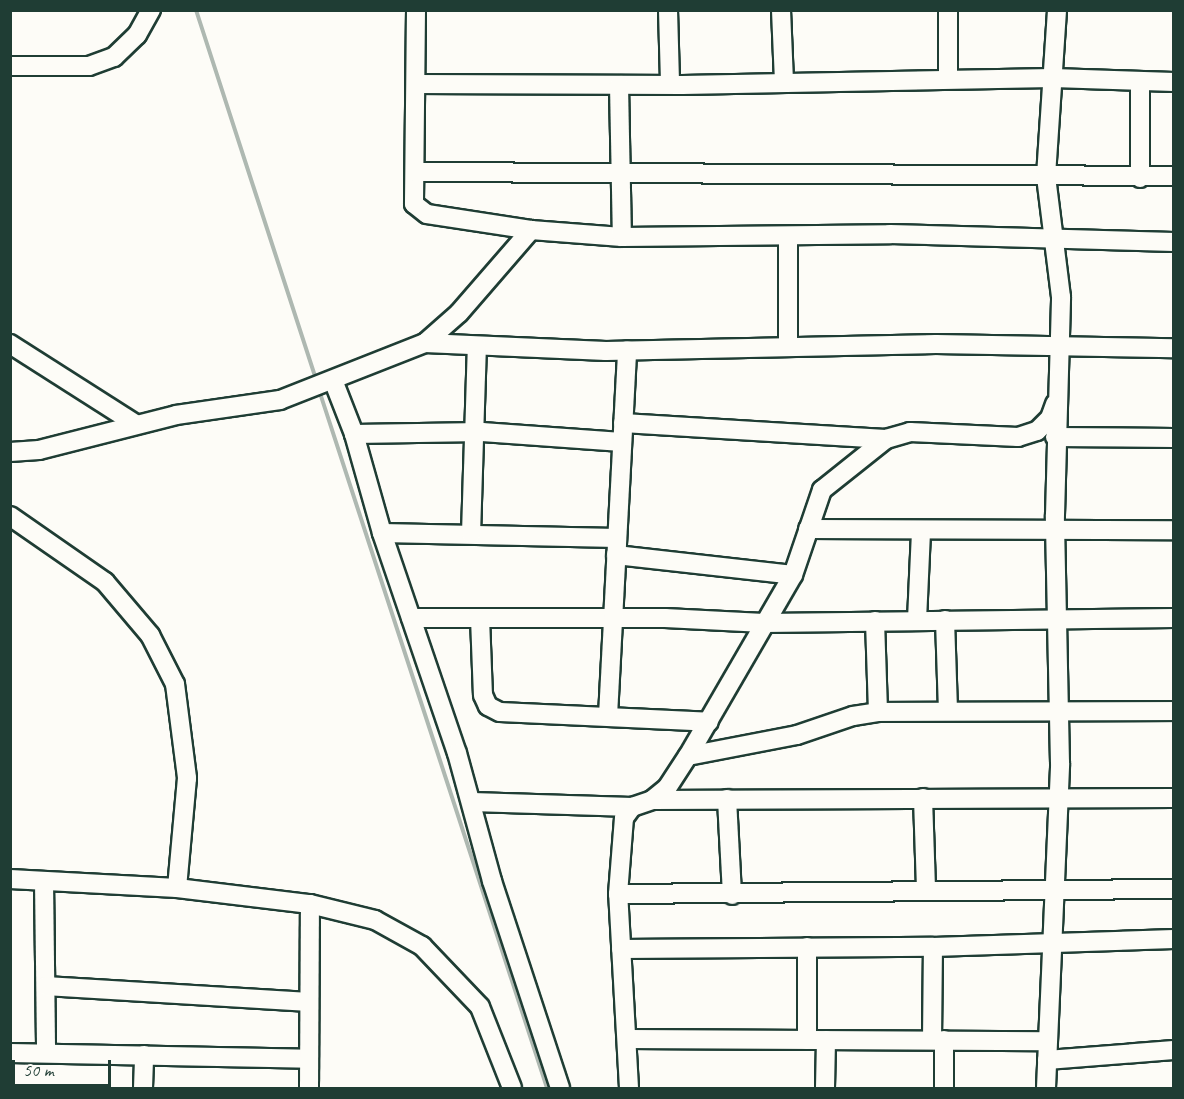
<!DOCTYPE html>
<style>
body{margin:0}
#map{position:relative;width:1184px;height:1099px;overflow:hidden;background:#fdfcf7;font-family:Caveat,sans-serif}
div>[style]{position:absolute}
.stream>*{height:4px;margin:-2px;padding:0 2px;transform-origin:2px;border-radius:2px;background:#aeb8b1}
.roads{filter:drop-shadow(2px 0 #1f3d34) drop-shadow(-2px 0 #1f3d34) drop-shadow(0 2px #1f3d34) drop-shadow(0 -2px #1f3d34)}
.minor>*{height:18px;margin:-9px;padding:0 9px;transform-origin:9px;border-radius:9px;background:#fdfcf7}
span{translate:-50% -50%;white-space:nowrap;text-align:center;line-height:1.15;-webkit-text-stroke:6px #fdfcf7;paint-order:stroke}
.frame{position:absolute;inset:0;border:12px solid #1f3d34;pointer-events:none}
.scale{position:absolute;left:12px;top:1060px;width:99px;height:27px;box-sizing:border-box;border:3px solid #1f3d34;border-top:0;padding-left:8px;font-size:18px;line-height:21px;white-space:nowrap;color:#1f3d34;-webkit-text-stroke:4px #fdfcf7;paint-order:stroke}
</style>
<div id="map">
<div class="stream">
<i style="left:196px;top:10px;width:389px;rotate:72deg"></i>
<i style="left:319px;top:390px;width:734px;rotate:71.91deg"></i>
</div>
<div class="roads">
<div class="minor">
<i style="left:416px;top:10px;width:194px;rotate:90.6deg"></i>
<i style="left:414px;top:204px;width:16px;rotate:38deg"></i>
<i style="left:427px;top:214px;width:105px;rotate:8.7deg"></i>
<i style="left:531px;top:230px;width:91px;rotate:4.4deg"></i>
<i style="left:622px;top:237px;width:268px;rotate:-0.6deg"></i>
<i style="left:890px;top:234px;width:284px;rotate:1.6deg"></i>
<i style="left:668px;top:10px;width:73px;rotate:88.4deg"></i>
<i style="left:781px;top:10px;width:73px;rotate:87.6deg"></i>
<i style="left:10px;top:66px;width:79px"></i>
<i style="left:89px;top:66px;width:27px;rotate:-20deg"></i>
<i style="left:114px;top:57px;width:32px;rotate:-44deg"></i>
<i style="left:137px;top:35px;width:29px;rotate:-61deg"></i>
<i style="left:948px;top:79px;width:69px;rotate:-90deg"></i>
<i style="left:1140px;top:81px;width:97px;rotate:90deg"></i>
<i style="left:416px;top:84px;width:266px;rotate:0.2deg"></i>
<i style="left:682px;top:85px;width:371px;rotate:-1.1deg"></i>
<i style="left:1053px;top:78px;width:121px;rotate:1.9deg"></i>
<i style="left:619px;top:85px;width:152px;rotate:88.9deg"></i>
<i style="left:415px;top:172px;width:759px;rotate:0.3deg"></i>
<i style="left:425px;top:343px;width:181px;rotate:2.5deg"></i>
<i style="left:606px;top:351px;width:330px;rotate:-1.2deg"></i>
<i style="left:936px;top:344px;width:238px;rotate:1deg"></i>
<i style="left:10px;top:344px;width:147px;rotate:32.5deg"></i>
<i style="left:788px;top:346px;width:109px;rotate:-90deg"></i>
<i style="left:333px;top:380px;width:58px;rotate:68.7deg"></i>
<i style="left:354px;top:434px;width:103px;rotate:74.2deg"></i>
<i style="left:382px;top:533px;width:232px;rotate:71.2deg"></i>
<i style="left:457px;top:753px;width:133px;rotate:74.7deg"></i>
<i style="left:492px;top:881px;width:218px;rotate:71.8deg"></i>
<i style="left:623px;top:423px;width:263px;rotate:3.5deg"></i>
<i style="left:886px;top:439px;width:25px;rotate:-16deg"></i>
<i style="left:910px;top:432px;width:108px;rotate:2.7deg"></i>
<i style="left:1018px;top:437px;width:20px;rotate:-18deg"></i>
<i style="left:1037px;top:431px;width:18px;rotate:-45deg"></i>
<i style="left:1050px;top:418px;width:15px;rotate:-70deg"></i>
<i style="left:354px;top:434px;width:128px;rotate:-0.9deg"></i>
<i style="left:482px;top:432px;width:140px;rotate:4.1deg"></i>
<i style="left:1055px;top:437px;width:119px;rotate:0.5deg"></i>
<i style="left:10px;top:452px;width:29px;rotate:-4deg"></i>
<i style="left:39px;top:450px;width:141px;rotate:-14.3deg"></i>
<i style="left:176px;top:415px;width:105px;rotate:-8.2deg"></i>
<i style="left:280px;top:400px;width:156px;rotate:-21.5deg"></i>
<i style="left:425px;top:343px;width:45px;rotate:-41.4deg"></i>
<i style="left:459px;top:313px;width:110px;rotate:-49.1deg"></i>
<i style="left:10px;top:516px;width:116px;rotate:34.8deg"></i>
<i style="left:105px;top:582px;width:70px;rotate:49.7deg"></i>
<i style="left:150px;top:635px;width:55px;rotate:63deg"></i>
<i style="left:175px;top:684px;width:95px;rotate:82.7deg"></i>
<i style="left:187px;top:778px;width:110px;rotate:95.2deg"></i>
<i style="left:808px;top:529px;width:366px;rotate:0.2deg"></i>
<i style="left:382px;top:533px;width:235px;rotate:1.2deg"></i>
<i style="left:471px;top:534px;width:188px;rotate:-88.2deg"></i>
<i style="left:616px;top:555px;width:178px;rotate:6.4deg"></i>
<i style="left:411px;top:618px;width:254px"></i>
<i style="left:665px;top:618px;width:99px;rotate:2.9deg"></i>
<i style="left:764px;top:623px;width:410px;rotate:-0.7deg"></i>
<i style="left:480px;top:618px;width:77px;rotate:87.8deg"></i>
<i style="left:483px;top:695px;width:12px;rotate:66deg"></i>
<i style="left:488px;top:706px;width:13px;rotate:27deg"></i>
<i style="left:500px;top:712px;width:209px;rotate:2.7deg"></i>
<i style="left:917px;top:620px;width:89px;rotate:-87.4deg"></i>
<i style="left:945px;top:620px;width:89px;rotate:88.1deg"></i>
<i style="left:875px;top:621px;width:91px;rotate:88.1deg"></i>
<i style="left:608px;top:716px;width:366px;rotate:-87deg"></i>
<i style="left:688px;top:756px;width:111px;rotate:-10.9deg"></i>
<i style="left:797px;top:735px;width:59px;rotate:-18.7deg"></i>
<i style="left:853px;top:716px;width:25px;rotate:-9deg"></i>
<i style="left:878px;top:712px;width:296px;rotate:-0.2deg"></i>
<i style="left:923px;top:798px;width:92px;rotate:88.1deg"></i>
<i style="left:727px;top:799px;width:96px;rotate:87deg"></i>
<i style="left:652px;top:800px;width:522px;rotate:-0.22deg"></i>
<i style="left:472px;top:802px;width:160px;rotate:1.8deg"></i>
<i style="left:10px;top:879px;width:167px;rotate:3.1deg"></i>
<i style="left:177px;top:888px;width:134px;rotate:6.9deg"></i>
<i style="left:310px;top:904px;width:67px;rotate:13.8deg"></i>
<i style="left:375px;top:920px;width:54px;rotate:29deg"></i>
<i style="left:422px;top:946px;width:84px;rotate:46.4deg"></i>
<i style="left:480px;top:1007px;width:87px;rotate:68.4deg"></i>
<i style="left:44px;top:881px;width:172px;rotate:89.3deg"></i>
<i style="left:618px;top:894px;width:556px;rotate:-0.52deg"></i>
<i style="left:621px;top:949px;width:312px;rotate:-0.4deg"></i>
<i style="left:933px;top:947px;width:241px;rotate:-1.9deg"></i>
<i style="left:46px;top:986px;width:263px;rotate:3.5deg"></i>
<i style="left:628px;top:1039px;width:419px;rotate:0.3deg"></i>
<i style="left:807px;top:1040px;width:93px;rotate:-90deg"></i>
<i style="left:932px;top:1040px;width:93px;rotate:-89.4deg"></i>
<i style="left:10px;top:1053px;width:299px;rotate:1.1deg"></i>
<i style="left:1047px;top:1060px;width:127px;rotate:-4.5deg"></i>
<i style="left:143px;top:1088px;width:33px;rotate:-88deg"></i>
<i style="left:309px;top:1088px;width:184px;rotate:-89.7deg"></i>
<i style="left:629px;top:1088px;width:194px;rotate:-93.2deg"></i>
<i style="left:618px;top:894px;width:76px;rotate:-85.5deg"></i>
<i style="left:624px;top:818px;width:14px;rotate:-54deg"></i>
<i style="left:632px;top:807px;width:21px;rotate:-19deg"></i>
<i style="left:652px;top:800px;width:19px;rotate:-39deg"></i>
<i style="left:667px;top:788px;width:38px;rotate:-57deg"></i>
<i style="left:688px;top:756px;width:209px;rotate:-59.9deg"></i>
<i style="left:793px;top:575px;width:90px;rotate:-71.2deg"></i>
<i style="left:822px;top:490px;width:82px;rotate:-38.6deg"></i>
<i style="left:825px;top:1088px;width:48px;rotate:-88.8deg"></i>
<i style="left:944px;top:1088px;width:48px;rotate:-90deg"></i>
<i style="left:1046px;top:1088px;width:325px;rotate:-87.5deg"></i>
<i style="left:1060px;top:763px;width:248px;rotate:-91.2deg"></i>
<i style="left:1055px;top:515px;width:218px;rotate:-88.4deg"></i>
<i style="left:1061px;top:297px;width:122px;rotate:-97.1deg"></i>
<i style="left:1046px;top:176px;width:166px;rotate:-86.2deg"></i>
</div>
</div>
<div class="frame"></div>
<div class="scale">50 m</div>
</div>
